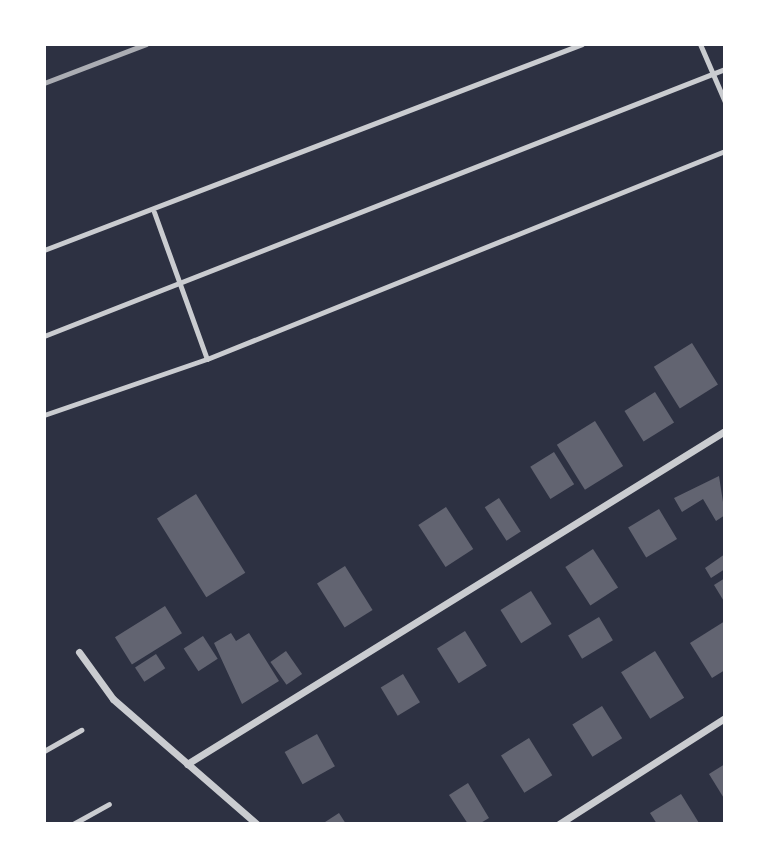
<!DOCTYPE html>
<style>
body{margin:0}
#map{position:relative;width:769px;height:868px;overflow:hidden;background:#2d3142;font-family:Helvetica,sans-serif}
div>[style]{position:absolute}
.building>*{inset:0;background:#626471;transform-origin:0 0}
.service>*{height:5px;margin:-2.5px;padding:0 2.5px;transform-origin:2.5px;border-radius:2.5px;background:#caccd0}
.minor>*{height:7px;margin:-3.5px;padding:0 3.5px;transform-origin:3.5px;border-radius:3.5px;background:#caccd0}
.rail>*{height:5px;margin:-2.5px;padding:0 2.5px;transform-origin:2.5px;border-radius:2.5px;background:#abadb3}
span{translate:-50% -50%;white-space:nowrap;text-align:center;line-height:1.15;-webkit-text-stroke:6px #fff;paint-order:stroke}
.frame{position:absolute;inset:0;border:46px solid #fff;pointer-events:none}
</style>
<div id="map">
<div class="building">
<i style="left:692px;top:343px;width:49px;height:45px;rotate:58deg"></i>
<i style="left:655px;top:392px;width:36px;height:36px;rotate:58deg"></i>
<i style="left:595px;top:421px;width:53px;height:45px;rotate:58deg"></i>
<i style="left:554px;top:452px;width:38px;height:28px;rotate:58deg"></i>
<i style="clip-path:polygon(719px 476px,725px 515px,716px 521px,703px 499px,682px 512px,674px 498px)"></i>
<i style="left:196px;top:494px;width:93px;height:46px;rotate:58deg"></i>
<i style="left:499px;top:498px;width:40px;height:17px;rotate:57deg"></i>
<i style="left:446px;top:507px;width:50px;height:33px;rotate:57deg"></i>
<i style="left:659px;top:509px;width:35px;height:36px;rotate:59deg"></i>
<i style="left:593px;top:549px;width:46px;height:33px;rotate:57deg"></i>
<i style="clip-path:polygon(725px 554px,725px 569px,711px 578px,705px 568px)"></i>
<i style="left:345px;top:566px;width:52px;height:33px;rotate:58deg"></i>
<i style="clip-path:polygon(725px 578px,725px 603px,714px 585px)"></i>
<i style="left:531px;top:591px;width:39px;height:36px;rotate:58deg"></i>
<i style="left:165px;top:606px;width:32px;height:59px;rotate:58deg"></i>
<i style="left:599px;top:617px;width:27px;height:36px;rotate:59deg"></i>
<i style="clip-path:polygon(725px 621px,725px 670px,712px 678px,690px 643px)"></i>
<i style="left:465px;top:631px;width:41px;height:33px;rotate:58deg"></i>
<i style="clip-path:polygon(231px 633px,236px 641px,249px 633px,279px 681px,242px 704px,214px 643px)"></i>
<i style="left:203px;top:636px;width:27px;height:23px;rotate:57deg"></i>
<i style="left:286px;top:651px;width:28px;height:19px;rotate:55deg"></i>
<i style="left:655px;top:651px;width:55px;height:40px;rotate:58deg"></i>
<i style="left:156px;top:654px;width:17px;height:25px;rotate:57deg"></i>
<i style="left:403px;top:674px;width:33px;height:26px;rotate:59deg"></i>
<i style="left:602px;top:706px;width:38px;height:35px;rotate:58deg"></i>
<i style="left:317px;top:734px;width:37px;height:37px;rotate:61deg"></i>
<i style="left:529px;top:738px;width:44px;height:33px;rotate:58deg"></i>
<i style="clip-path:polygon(725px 764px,725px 800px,709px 774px)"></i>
<i style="clip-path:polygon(468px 783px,489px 818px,479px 824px,468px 824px,449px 795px)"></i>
<i style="clip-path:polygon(681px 794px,699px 823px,657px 824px,650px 813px)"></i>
<i style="clip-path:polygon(339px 813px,346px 824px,322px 824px)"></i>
</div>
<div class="service">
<i style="left:700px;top:44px;width:63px;rotate:66.7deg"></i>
<i style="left:154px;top:212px;width:156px;rotate:70.2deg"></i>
<i style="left:44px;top:250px;width:576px;rotate:-20.95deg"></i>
<i style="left:44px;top:336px;width:731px;rotate:-21.41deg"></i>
<i style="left:44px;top:415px;width:172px;rotate:-19deg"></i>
<i style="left:207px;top:359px;width:558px;rotate:-21.88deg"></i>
<i style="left:44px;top:751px;width:43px;rotate:-29.6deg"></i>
<i style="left:73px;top:824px;width:41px;rotate:-29.1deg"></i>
</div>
<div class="minor">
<i style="left:79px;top:652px;width:58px;rotate:54.1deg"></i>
<i style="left:113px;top:699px;width:191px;rotate:41deg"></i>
<i style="left:187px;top:764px;width:633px;rotate:-31.76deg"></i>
<i style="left:559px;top:824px;width:197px;rotate:-32.6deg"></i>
</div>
<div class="rail">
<i style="left:44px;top:83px;width:109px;rotate:-20.9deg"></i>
</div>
<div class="frame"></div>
</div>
